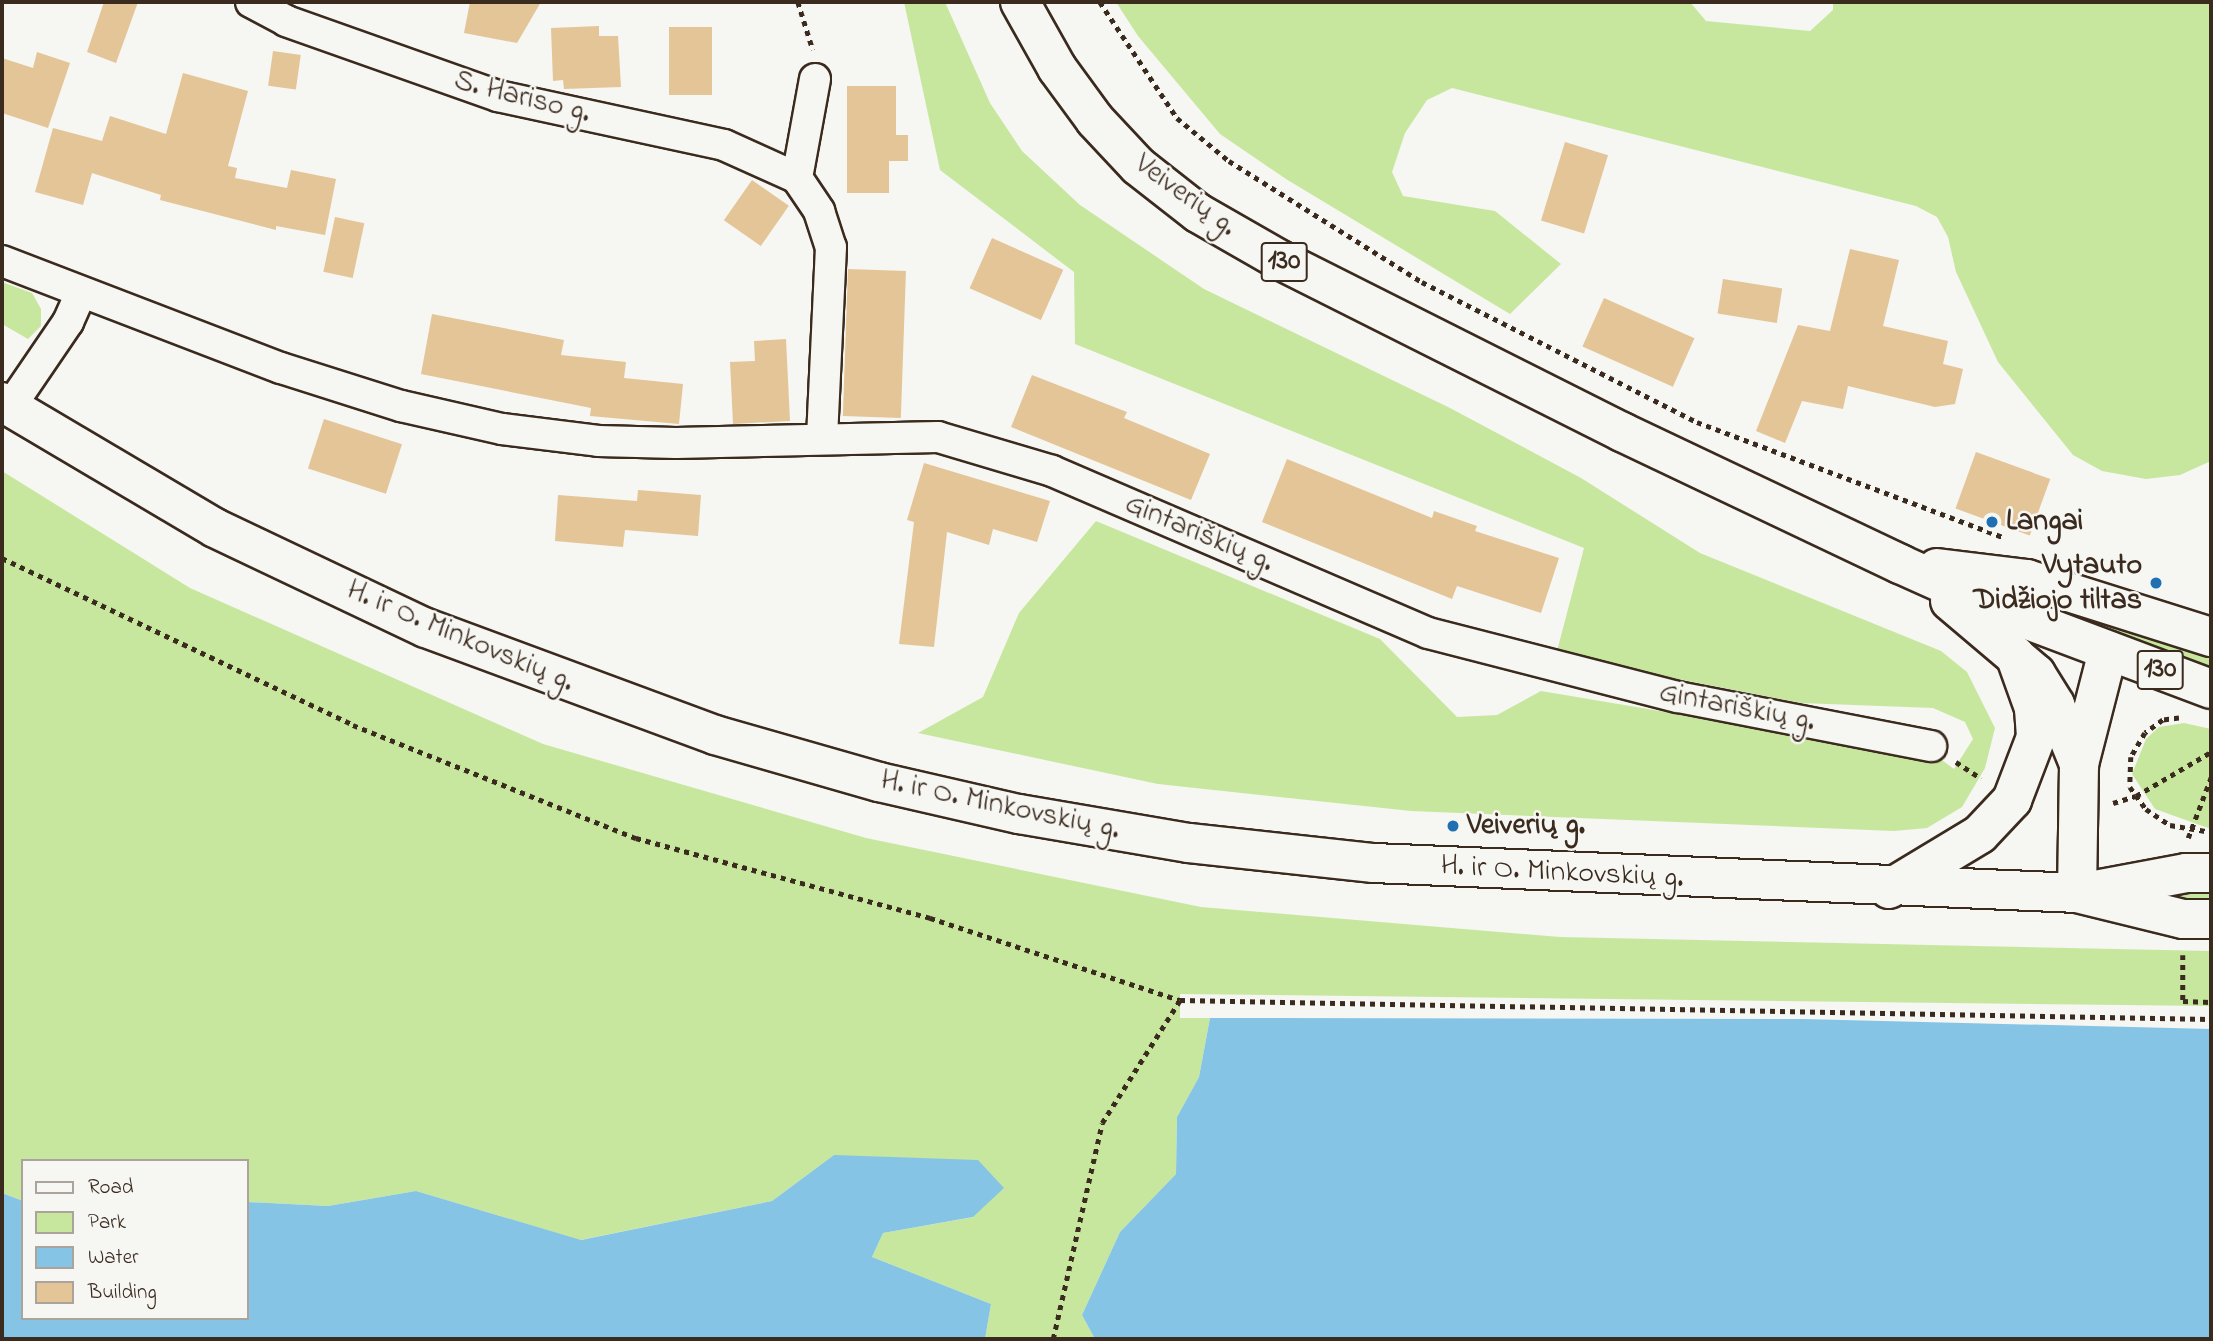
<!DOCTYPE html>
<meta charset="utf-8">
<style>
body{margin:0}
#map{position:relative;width:2213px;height:1341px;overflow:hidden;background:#f6f6f2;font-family:"Indie Flower",sans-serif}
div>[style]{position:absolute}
.green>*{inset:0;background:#c7e79f}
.water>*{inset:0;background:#85c4e5}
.building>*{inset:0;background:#e4c597;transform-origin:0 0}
.path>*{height:4.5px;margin-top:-2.25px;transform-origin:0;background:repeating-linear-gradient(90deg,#3b2a1e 0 5px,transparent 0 10px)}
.roads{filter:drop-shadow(2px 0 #3b2a1e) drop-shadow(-2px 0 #3b2a1e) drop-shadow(0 2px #3b2a1e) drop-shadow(0 -2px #3b2a1e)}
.street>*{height:30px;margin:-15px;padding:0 15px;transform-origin:15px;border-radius:15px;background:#f6f6f2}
.primary>*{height:38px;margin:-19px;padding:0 19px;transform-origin:19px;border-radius:19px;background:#f6f6f2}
.dots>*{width:19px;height:19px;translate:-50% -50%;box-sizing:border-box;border:4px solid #f6f6f2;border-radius:50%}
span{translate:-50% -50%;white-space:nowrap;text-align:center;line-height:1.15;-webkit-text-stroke:5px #f6f6f2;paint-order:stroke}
.shield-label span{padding:2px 5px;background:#f6f6f2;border:2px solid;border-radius:5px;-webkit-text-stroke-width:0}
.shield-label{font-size:28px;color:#3b2a1e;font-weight:700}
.street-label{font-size:30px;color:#3b2a1e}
.poi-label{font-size:30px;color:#3b2a1e;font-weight:700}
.left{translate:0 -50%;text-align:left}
.right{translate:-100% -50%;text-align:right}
.frame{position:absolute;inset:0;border:4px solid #3b2a1e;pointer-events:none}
.legend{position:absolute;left:21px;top:1159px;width:228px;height:161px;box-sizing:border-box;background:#f6f6f2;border:2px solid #aba49d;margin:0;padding:9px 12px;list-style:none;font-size:21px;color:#3b2a1e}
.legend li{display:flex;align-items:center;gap:14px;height:35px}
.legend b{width:35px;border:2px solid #aba49d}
</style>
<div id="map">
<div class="green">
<i style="clip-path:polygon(904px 2px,945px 2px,990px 103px,1022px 151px,1080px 205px,1204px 289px,1450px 408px,1581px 478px,1700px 553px,1941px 651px,1967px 672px,1995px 728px,1985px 768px,1962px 807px,1927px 828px,1894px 831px,1411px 811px,1158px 784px,918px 733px,983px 697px,1019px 613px,1096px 521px,1380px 639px,1457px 717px,1497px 715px,1541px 691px,1939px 758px,1954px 769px,1973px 739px,1965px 722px,1933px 708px,1801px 703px,1556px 655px,1584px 548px,1075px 344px,1074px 272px,940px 170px)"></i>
<i style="clip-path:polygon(1116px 2px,1690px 2px,1706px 21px,1810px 31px,1833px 10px,1833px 2px,2211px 2px,2211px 461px,2180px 475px,2146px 479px,2102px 471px,2073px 455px,1998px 362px,1956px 272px,1948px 237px,1937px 217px,1916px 206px,1452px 88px,1427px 100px,1405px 133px,1392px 172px,1403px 196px,1495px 211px,1561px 264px,1510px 314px,1286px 179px,1220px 134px,1138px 36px)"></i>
<i style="clip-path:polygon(2px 282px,32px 293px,41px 309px,41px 326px,28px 339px,2px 324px)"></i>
<i style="clip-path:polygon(2px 471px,190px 588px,543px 744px,866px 838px,1201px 907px,1560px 937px,2211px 951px,2211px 1006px,1180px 994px,1180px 1018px,1210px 1018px,1199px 1077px,1177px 1117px,1176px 1174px,1120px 1232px,1082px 1315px,1095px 1339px,985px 1339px,991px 1304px,872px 1257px,883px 1233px,974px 1217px,834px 1155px,772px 1201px,580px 1240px,416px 1191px,328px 1206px,247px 1202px,247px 1161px,23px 1161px,23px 1201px,2px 1193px)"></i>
<i style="clip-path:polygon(2081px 614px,2211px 649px,2211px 667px,2086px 622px)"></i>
<i style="clip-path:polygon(2184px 723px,2211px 729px,2211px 829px,2155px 809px,2132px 774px,2146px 739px,2159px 727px)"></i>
<i style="clip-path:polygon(2211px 891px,2211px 903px,2171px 902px,2167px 893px)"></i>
</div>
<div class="water">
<i style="clip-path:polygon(1210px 1018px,1802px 1019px,2211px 1029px,2211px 1339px,1095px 1339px,1082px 1315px,1120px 1232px,1176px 1174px,1177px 1117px,1199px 1077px)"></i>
<i style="clip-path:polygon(834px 1155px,978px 1160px,1004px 1188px,973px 1217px,883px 1233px,872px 1257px,991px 1304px,985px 1339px,2px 1339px,2px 1193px,23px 1201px,23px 1318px,247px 1318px,247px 1202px,328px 1206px,416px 1191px,581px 1240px,772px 1201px)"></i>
</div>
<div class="building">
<i style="clip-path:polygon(104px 2px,138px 2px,116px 63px,87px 52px)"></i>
<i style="clip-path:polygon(470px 2px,541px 2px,517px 43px,464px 33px)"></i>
<i style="clip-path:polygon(599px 26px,599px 36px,618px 36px,621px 87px,564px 89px,563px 80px,553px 81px,551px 28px)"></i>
<i style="left:669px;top:27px;width:43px;height:68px"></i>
<i style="left:273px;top:51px;width:28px;height:35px;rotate:8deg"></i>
<i style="clip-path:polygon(37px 52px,70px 63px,48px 128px,2px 113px,2px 58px,33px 68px)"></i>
<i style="clip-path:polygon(183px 73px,248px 91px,228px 166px,237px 168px,235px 178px,287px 188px,291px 170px,336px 179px,325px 235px,276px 226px,276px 230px,160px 200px,161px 195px,92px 173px,83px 205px,35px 192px,53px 128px,102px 141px,110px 116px,166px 134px)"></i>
<i style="clip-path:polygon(847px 86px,896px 86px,896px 135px,908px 135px,908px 161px,889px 161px,889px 193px,847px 193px)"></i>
<i style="left:1565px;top:142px;width:45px;height:82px;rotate:17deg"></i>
<i style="left:752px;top:180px;width:45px;height:49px;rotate:35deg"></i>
<i style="left:335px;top:217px;width:30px;height:56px;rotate:12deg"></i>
<i style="left:992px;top:238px;width:78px;height:55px;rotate:24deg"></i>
<i style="clip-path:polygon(1850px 249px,1899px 260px,1883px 326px,1948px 341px,1943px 364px,1963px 369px,1955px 404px,1935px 407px,1848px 386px,1843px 409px,1802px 401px,1785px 443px,1756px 431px,1798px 325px,1830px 331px)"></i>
<i style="left:848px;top:269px;width:58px;height:147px;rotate:2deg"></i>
<i style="left:1723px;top:279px;width:60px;height:35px;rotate:9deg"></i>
<i style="left:1604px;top:298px;width:99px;height:53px;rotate:24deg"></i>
<i style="clip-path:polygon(432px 314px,564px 340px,561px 355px,626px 362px,624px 378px,683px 384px,679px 424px,590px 416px,591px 408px,421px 374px)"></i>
<i style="clip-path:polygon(786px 339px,790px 421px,733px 424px,730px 362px,755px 361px,754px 341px)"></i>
<i style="clip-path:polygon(1032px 375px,1127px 412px,1124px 418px,1210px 454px,1191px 500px,1011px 427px)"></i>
<i style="left:324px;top:419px;width:82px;height:52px;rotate:18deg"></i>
<i style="left:1976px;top:452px;width:79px;height:60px;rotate:20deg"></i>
<i style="clip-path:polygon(1287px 459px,1432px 518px,1434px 511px,1477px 526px,1475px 531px,1559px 558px,1541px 613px,1457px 586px,1452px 599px,1262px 522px)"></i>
<i style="clip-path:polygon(924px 463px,1050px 501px,1037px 542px,993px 529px,989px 545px,947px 532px,934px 647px,899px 644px,914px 522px,907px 520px)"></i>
<i style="clip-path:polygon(638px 490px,701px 495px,698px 536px,625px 530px,623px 547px,555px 541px,558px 495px,637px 501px)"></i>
</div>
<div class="path">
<i style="left:798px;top:2px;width:50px;rotate:72.6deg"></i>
<i style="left:1100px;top:2px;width:139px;rotate:56.4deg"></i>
<i style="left:1177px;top:118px;width:67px;rotate:39.6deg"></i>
<i style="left:1229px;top:161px;width:228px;rotate:32.1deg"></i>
<i style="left:1422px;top:282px;width:309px;rotate:27deg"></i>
<i style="left:1697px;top:422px;width:327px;rotate:20.6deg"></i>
<i style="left:2px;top:558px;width:389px;rotate:25.4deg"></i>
<i style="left:353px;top:725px;width:305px;rotate:21.8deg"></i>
<i style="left:636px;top:838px;width:305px;rotate:15.2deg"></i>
<i style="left:930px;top:918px;width:263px;rotate:18.2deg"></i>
<i style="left:1180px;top:1000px;width:1031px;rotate:1.06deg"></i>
<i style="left:2179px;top:718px;width:16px;rotate:173deg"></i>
<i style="left:2163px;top:720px;width:22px;rotate:144deg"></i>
<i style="left:2145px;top:733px;width:28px;rotate:120deg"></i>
<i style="left:2131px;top:757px;width:30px;rotate:92deg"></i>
<i style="left:2130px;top:787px;width:27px;rotate:54deg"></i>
<i style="left:2146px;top:809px;width:29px;rotate:34deg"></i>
<i style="left:2170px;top:825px;width:42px;rotate:9.7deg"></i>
<i style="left:1956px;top:762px;width:30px;rotate:33deg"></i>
<i style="left:2113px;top:803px;width:24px;rotate:-17deg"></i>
<i style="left:2136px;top:796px;width:87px;rotate:-30.4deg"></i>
<i style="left:2188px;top:838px;width:65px;rotate:-69.3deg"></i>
<i style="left:2183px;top:955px;width:46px;rotate:90deg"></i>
<i style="left:2183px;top:1001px;width:28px;rotate:2deg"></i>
<i style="left:1053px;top:1339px;width:221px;rotate:-77.2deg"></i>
<i style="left:1102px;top:1123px;width:146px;rotate:-57.6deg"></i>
</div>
<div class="roads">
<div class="street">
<i style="left:251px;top:2px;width:40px;rotate:28deg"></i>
<i style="left:286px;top:21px;width:225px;rotate:19.5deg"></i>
<i style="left:498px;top:96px;width:231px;rotate:12.2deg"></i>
<i style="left:724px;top:145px;width:80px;rotate:24.3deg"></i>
<i style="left:815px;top:79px;width:101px;rotate:100.3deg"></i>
<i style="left:797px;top:178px;width:40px;rotate:56deg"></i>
<i style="left:819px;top:211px;width:38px;rotate:72deg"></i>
<i style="left:831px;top:247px;width:192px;rotate:92.7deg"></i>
<i style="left:2px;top:261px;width:299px;rotate:21deg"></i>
<i style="left:281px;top:368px;width:126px;rotate:17.6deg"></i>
<i style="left:401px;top:406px;width:104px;rotate:12.8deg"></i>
<i style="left:502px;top:429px;width:97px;rotate:7.1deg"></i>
<i style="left:598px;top:441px;width:78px;rotate:1.5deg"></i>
<i style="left:676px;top:443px;width:262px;rotate:-1.3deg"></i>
<i style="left:938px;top:437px;width:119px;rotate:16.6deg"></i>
<i style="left:1052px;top:471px;width:409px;rotate:23.3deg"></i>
<i style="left:1428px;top:633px;width:258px;rotate:14.4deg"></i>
<i style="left:1678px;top:697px;width:258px;rotate:11deg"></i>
<i style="left:10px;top:407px;width:103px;rotate:-55.7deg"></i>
<i style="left:68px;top:322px;width:32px;rotate:-66deg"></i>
</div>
<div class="primary">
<i style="left:1020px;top:2px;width:76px;rotate:60.7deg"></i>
<i style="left:1057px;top:68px;width:64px;rotate:53.8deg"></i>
<i style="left:1095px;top:120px;width:63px;rotate:46.9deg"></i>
<i style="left:1138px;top:166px;width:76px;rotate:38.1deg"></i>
<i style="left:1198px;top:213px;width:95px;rotate:29.8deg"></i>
<i style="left:1280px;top:260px;width:383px;rotate:26.7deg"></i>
<i style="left:1622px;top:432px;width:308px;rotate:25.4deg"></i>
<i style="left:1900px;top:564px;width:120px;rotate:24.2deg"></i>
<i style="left:2009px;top:613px;width:216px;rotate:20.6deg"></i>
<i style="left:2px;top:402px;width:247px;rotate:30.6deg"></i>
<i style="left:215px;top:528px;width:233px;rotate:25.4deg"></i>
<i style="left:426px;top:628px;width:308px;rotate:20.3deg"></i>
<i style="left:715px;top:735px;width:171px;rotate:16deg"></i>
<i style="left:879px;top:782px;width:144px;rotate:12.9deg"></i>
<i style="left:1019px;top:814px;width:172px;rotate:9.7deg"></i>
<i style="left:1189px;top:843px;width:186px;rotate:6.2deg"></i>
<i style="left:1374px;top:863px;width:704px;rotate:2.44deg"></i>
<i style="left:2077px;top:893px;width:109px;rotate:13.8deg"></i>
<i style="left:2183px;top:919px;width:28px"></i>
<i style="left:1937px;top:568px;width:91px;rotate:7deg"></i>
<i style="left:2027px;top:579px;width:193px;rotate:17.5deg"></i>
<i style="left:1950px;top:601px;width:113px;rotate:40.3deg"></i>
<i style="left:2036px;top:674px;width:36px;rotate:58deg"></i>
<i style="left:2055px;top:705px;width:64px;rotate:67.9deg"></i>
<i style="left:1889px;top:889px;width:106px;rotate:-31.1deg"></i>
<i style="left:1980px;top:834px;width:47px;rotate:-46.7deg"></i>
<i style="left:2012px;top:800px;width:67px;rotate:-69.1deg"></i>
<i style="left:2036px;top:737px;width:29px;rotate:-94deg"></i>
<i style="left:2034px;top:708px;width:56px;rotate:-109.7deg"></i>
<i style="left:2090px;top:891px;width:98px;rotate:-10.6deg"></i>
<i style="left:2186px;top:873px;width:25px"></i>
<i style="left:2077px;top:893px;width:129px;rotate:-89.1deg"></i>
<i style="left:2079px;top:764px;width:117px;rotate:-75.6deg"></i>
</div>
</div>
<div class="dots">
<i style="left:1992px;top:522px;background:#1f6fb2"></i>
<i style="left:2156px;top:583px;background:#1f6fb2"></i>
<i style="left:1453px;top:826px;background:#1f6fb2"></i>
</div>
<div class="shield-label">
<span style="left:1284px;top:262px">130</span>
<span style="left:2160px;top:670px">130</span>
</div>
<div class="street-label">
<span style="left:522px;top:98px;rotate:14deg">S. Hariso g.</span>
<span style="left:1185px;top:196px;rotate:36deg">Veiverių g.</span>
<span style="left:1199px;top:534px;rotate:23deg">Gintariškių g.</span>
<span style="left:460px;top:637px;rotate:23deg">H. ir O. Minkovskių g.</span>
<span style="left:1737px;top:708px;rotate:11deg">Gintariškių g.</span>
<span style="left:1000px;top:806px;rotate:12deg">H. ir O. Minkovskių g.</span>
<span style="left:1562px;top:873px;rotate:3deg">H. ir O. Minkovskių g.</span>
</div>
<div class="poi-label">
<span class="left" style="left:2006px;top:522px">Langai</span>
<span class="right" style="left:2142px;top:583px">Vytauto<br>Didžiojo tiltas</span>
<span class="left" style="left:1467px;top:826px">Veiverių g.</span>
</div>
<div class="frame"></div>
<ul class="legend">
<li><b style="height:9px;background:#f6f6f2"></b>Road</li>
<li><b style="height:19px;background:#c7e79f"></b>Park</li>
<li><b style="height:19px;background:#85c4e5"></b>Water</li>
<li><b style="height:19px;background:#e4c597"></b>Building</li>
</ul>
</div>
